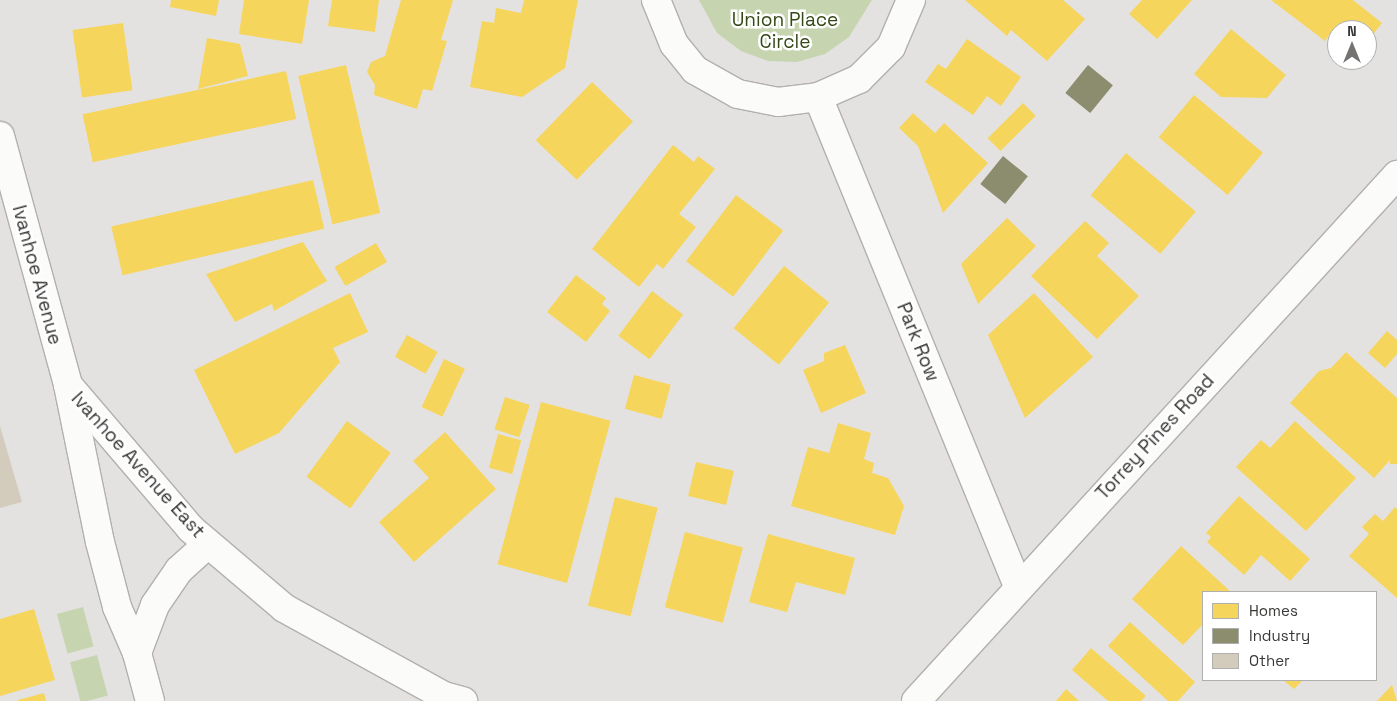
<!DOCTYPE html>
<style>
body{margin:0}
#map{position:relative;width:1397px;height:701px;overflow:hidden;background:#e4e2e0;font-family:"Space Grotesk",sans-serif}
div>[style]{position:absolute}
.green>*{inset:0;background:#c6d4b0;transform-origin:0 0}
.homes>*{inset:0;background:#f6d55c;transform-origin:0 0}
.industry>*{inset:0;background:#8c8c6e;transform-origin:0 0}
.building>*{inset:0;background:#d3ccbd}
.roads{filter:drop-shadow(1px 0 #b2b0ae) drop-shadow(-1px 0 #b2b0ae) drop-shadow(0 1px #b2b0ae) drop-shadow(0 -1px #b2b0ae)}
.minor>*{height:28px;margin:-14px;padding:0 14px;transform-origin:14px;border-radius:14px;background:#fbfbfa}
.major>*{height:28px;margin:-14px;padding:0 14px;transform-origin:14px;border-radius:14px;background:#fbfbfa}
span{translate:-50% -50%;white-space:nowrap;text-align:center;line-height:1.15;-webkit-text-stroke:5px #fff;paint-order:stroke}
.park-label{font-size:19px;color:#364816}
.street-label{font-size:19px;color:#383735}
.legend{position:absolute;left:1202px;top:591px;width:175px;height:90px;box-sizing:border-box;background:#fff;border:1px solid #afafae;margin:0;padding:6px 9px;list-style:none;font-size:15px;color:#383735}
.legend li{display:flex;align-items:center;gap:10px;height:25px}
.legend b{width:25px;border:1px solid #afafae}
.north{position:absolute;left:1327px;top:20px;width:50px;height:50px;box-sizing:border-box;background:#fff;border:1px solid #afafae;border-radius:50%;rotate:0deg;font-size:14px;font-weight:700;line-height:20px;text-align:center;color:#383735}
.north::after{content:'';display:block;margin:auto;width:18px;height:22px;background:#747371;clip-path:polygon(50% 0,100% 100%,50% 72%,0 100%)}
</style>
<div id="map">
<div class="green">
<i style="clip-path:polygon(699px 0,872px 0,849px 37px,825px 54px,797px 62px,768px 61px,741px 51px,717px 33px)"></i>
<i style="left:83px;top:607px;width:41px;height:27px;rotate:75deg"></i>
<i style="left:97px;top:655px;width:42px;height:28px;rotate:75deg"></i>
</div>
<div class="homes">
<i style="clip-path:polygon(171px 0,219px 0,216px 16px,170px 7px)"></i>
<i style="clip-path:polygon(244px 0,309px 0,302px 44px,239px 34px)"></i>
<i style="clip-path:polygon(332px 0,379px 0,375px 32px,328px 26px)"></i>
<i style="clip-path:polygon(401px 0,453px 0,441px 40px,447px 41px,432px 91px,423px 89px,417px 109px,374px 95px,375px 85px,367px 72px,371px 62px,385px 56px)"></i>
<i style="clip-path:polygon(524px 0,578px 0,565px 68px,522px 97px,470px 87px,482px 21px,494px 23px,496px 8px,521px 13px)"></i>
<i style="clip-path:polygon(965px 0,1063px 0,1085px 19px,1047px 61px,1011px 30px,1007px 36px)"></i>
<i style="clip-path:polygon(1142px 0,1192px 0,1157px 39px,1129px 14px)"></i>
<i style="clip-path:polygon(1271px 0,1353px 0,1382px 23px,1367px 42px,1367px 30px,1337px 30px,1337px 37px,1331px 32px,1325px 41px)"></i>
<i style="left:123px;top:23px;width:68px;height:51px;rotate:82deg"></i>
<i style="clip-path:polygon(1231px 29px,1286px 75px,1267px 98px,1221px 97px,1194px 74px)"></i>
<i style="clip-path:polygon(207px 38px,240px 44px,248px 76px,198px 89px)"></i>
<i style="clip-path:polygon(967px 39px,1021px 77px,1001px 106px,987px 96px,973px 115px,925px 82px,938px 64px,946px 69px)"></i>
<i style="left:346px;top:65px;width:152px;height:49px;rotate:77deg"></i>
<i style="left:286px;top:71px;width:49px;height:208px;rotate:78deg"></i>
<i style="left:592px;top:82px;width:57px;height:81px;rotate:44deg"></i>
<i style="left:1194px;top:95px;width:90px;height:55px;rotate:40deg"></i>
<i style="left:1023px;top:103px;width:18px;height:50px;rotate:45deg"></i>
<i style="clip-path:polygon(913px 113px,935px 133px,944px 123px,988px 163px,943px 213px,918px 146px,899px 128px)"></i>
<i style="clip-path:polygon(673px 145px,694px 162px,698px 156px,715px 169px,679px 214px,696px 227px,663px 269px,657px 264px,639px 287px,592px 249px)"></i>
<i style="left:1126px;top:153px;width:91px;height:55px;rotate:40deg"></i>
<i style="left:313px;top:180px;width:50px;height:207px;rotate:77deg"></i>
<i style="left:736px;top:195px;width:59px;height:83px;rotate:37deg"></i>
<i style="clip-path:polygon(1007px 218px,1036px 246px,978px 304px,961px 264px)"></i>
<i style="clip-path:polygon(1085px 221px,1109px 243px,1097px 256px,1139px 296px,1097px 339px,1031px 276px)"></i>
<i style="clip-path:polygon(303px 242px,327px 281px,274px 311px,272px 304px,235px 322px,206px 274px)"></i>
<i style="left:376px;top:243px;width:22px;height:48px;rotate:60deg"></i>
<i style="left:784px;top:266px;width:58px;height:80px;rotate:39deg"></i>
<i style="clip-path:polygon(576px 275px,606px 298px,602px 304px,610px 311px,586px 342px,547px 312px)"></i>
<i style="left:652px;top:291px;width:39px;height:56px;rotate:37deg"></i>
<i style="clip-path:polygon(350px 293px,368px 332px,333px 348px,340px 362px,279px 433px,235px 454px,194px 370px)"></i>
<i style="clip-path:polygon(1034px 293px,1093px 357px,1025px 418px,988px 335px)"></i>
<i style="clip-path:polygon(1387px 331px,1397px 340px,1397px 354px,1385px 368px,1368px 353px)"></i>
<i style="left:407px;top:335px;width:35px;height:25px;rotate:29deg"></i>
<i style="clip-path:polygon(845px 345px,866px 393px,821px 413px,803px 370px,824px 361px,824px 353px)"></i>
<i style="clip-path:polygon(1346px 352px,1397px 398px,1397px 464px,1390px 464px,1390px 460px,1374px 478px,1290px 403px,1319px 371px,1331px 368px)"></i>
<i style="left:444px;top:359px;width:23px;height:53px;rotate:25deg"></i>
<i style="left:634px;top:375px;width:38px;height:35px;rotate:15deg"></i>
<i style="left:505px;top:397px;width:26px;height:34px;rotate:18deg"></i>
<i style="left:541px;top:402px;width:72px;height:168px;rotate:15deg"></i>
<i style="left:347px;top:421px;width:54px;height:69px;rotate:36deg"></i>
<i style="clip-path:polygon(1295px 421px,1356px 478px,1306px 531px,1236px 467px,1261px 440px,1270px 448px)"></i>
<i style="clip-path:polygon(838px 423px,871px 433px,864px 459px,874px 463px,872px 473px,888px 478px,904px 506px,895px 535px,791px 506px,808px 447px,829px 453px)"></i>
<i style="clip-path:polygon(445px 432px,496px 489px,414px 562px,379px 522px,429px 478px,413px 461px)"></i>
<i style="left:498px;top:434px;width:24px;height:35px;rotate:15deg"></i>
<i style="left:696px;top:462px;width:39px;height:35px;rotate:13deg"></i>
<i style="clip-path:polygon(1239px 496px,1310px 559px,1290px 581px,1261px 555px,1244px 575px,1207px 542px,1211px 537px,1206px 533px)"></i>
<i style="left:615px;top:497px;width:44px;height:112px;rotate:14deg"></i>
<i style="clip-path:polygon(1395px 507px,1397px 509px,1397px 598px,1349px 556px,1369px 534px,1362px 527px,1375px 514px,1383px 521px)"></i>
<i style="left:685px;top:532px;width:60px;height:78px;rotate:15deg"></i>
<i style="clip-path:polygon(768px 534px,855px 558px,845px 595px,796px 582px,787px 612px,749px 602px)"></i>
<i style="clip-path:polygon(1181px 546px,1231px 592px,1203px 592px,1203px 624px,1183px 645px,1132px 599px)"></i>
<i style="clip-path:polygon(34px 609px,55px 680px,0 696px,0 619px)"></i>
<i style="clip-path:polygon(1130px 622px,1195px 682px,1178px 701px,1168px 701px,1108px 646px)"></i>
<i style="clip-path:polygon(1091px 648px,1146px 696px,1141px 701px,1108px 701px,1072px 670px)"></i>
<i style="clip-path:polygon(1283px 680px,1303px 680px,1294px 689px)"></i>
<i style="clip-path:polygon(1392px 685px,1397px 701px,1377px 701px)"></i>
<i style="clip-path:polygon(1066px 689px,1079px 701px,1056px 701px)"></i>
<i style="clip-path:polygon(44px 693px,46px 701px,18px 701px,18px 700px)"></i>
</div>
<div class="industry">
<i style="left:1088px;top:65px;width:32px;height:36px;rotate:39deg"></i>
<i style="left:1003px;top:156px;width:32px;height:36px;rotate:39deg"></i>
</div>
<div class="building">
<i style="clip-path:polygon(0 426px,22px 502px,0 508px)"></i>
</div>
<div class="roads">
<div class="minor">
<i style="left:656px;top:0;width:48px;rotate:67.8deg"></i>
<i style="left:674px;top:44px;width:33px;rotate:51deg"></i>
<i style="left:695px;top:70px;width:49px;rotate:29.2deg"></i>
<i style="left:738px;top:94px;width:41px;rotate:11.3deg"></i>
<i style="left:778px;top:102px;width:40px;rotate:-7.1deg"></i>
<i style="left:818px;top:97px;width:45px;rotate:-23.7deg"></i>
<i style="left:859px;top:79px;width:45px;rotate:-45deg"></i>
<i style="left:891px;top:47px;width:51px;rotate:-66.9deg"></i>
<i style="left:818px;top:97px;width:528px;rotate:67.76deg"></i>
<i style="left:0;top:136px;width:258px;rotate:74.7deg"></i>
<i style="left:68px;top:385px;width:160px;rotate:78.5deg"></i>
<i style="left:100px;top:542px;width:67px;rotate:75.3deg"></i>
<i style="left:117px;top:607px;width:50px;rotate:66.5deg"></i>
<i style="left:68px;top:385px;width:189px;rotate:49.5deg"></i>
<i style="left:191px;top:529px;width:122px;rotate:40.3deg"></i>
<i style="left:284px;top:608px;width:183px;rotate:28.8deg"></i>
<i style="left:444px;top:696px;width:20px;rotate:15deg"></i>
<i style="left:150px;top:701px;width:50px;rotate:-105.2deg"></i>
<i style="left:137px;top:653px;width:51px;rotate:-69.4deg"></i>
<i style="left:155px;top:605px;width:42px;rotate:-55.6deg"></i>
<i style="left:179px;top:570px;width:39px;rotate:-42deg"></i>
</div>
<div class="major">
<i style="left:916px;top:701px;width:713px;rotate:-47.56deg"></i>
</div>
</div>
<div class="park-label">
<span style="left:785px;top:31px">Union Place<br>Circle</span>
</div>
<div class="street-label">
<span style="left:37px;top:275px;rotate:75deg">Ivanhoe Avenue</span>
<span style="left:918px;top:342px;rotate:68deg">Park Row</span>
<span style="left:1155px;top:437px;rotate:-47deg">Torrey Pines Road</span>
<span style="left:138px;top:465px;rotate:48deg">Ivanhoe Avenue East</span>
</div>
<ul class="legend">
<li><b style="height:14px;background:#f6d55c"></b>Homes</li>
<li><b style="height:14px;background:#8c8c6e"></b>Industry</li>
<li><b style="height:14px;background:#d3ccbd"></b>Other</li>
</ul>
<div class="north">N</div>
</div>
